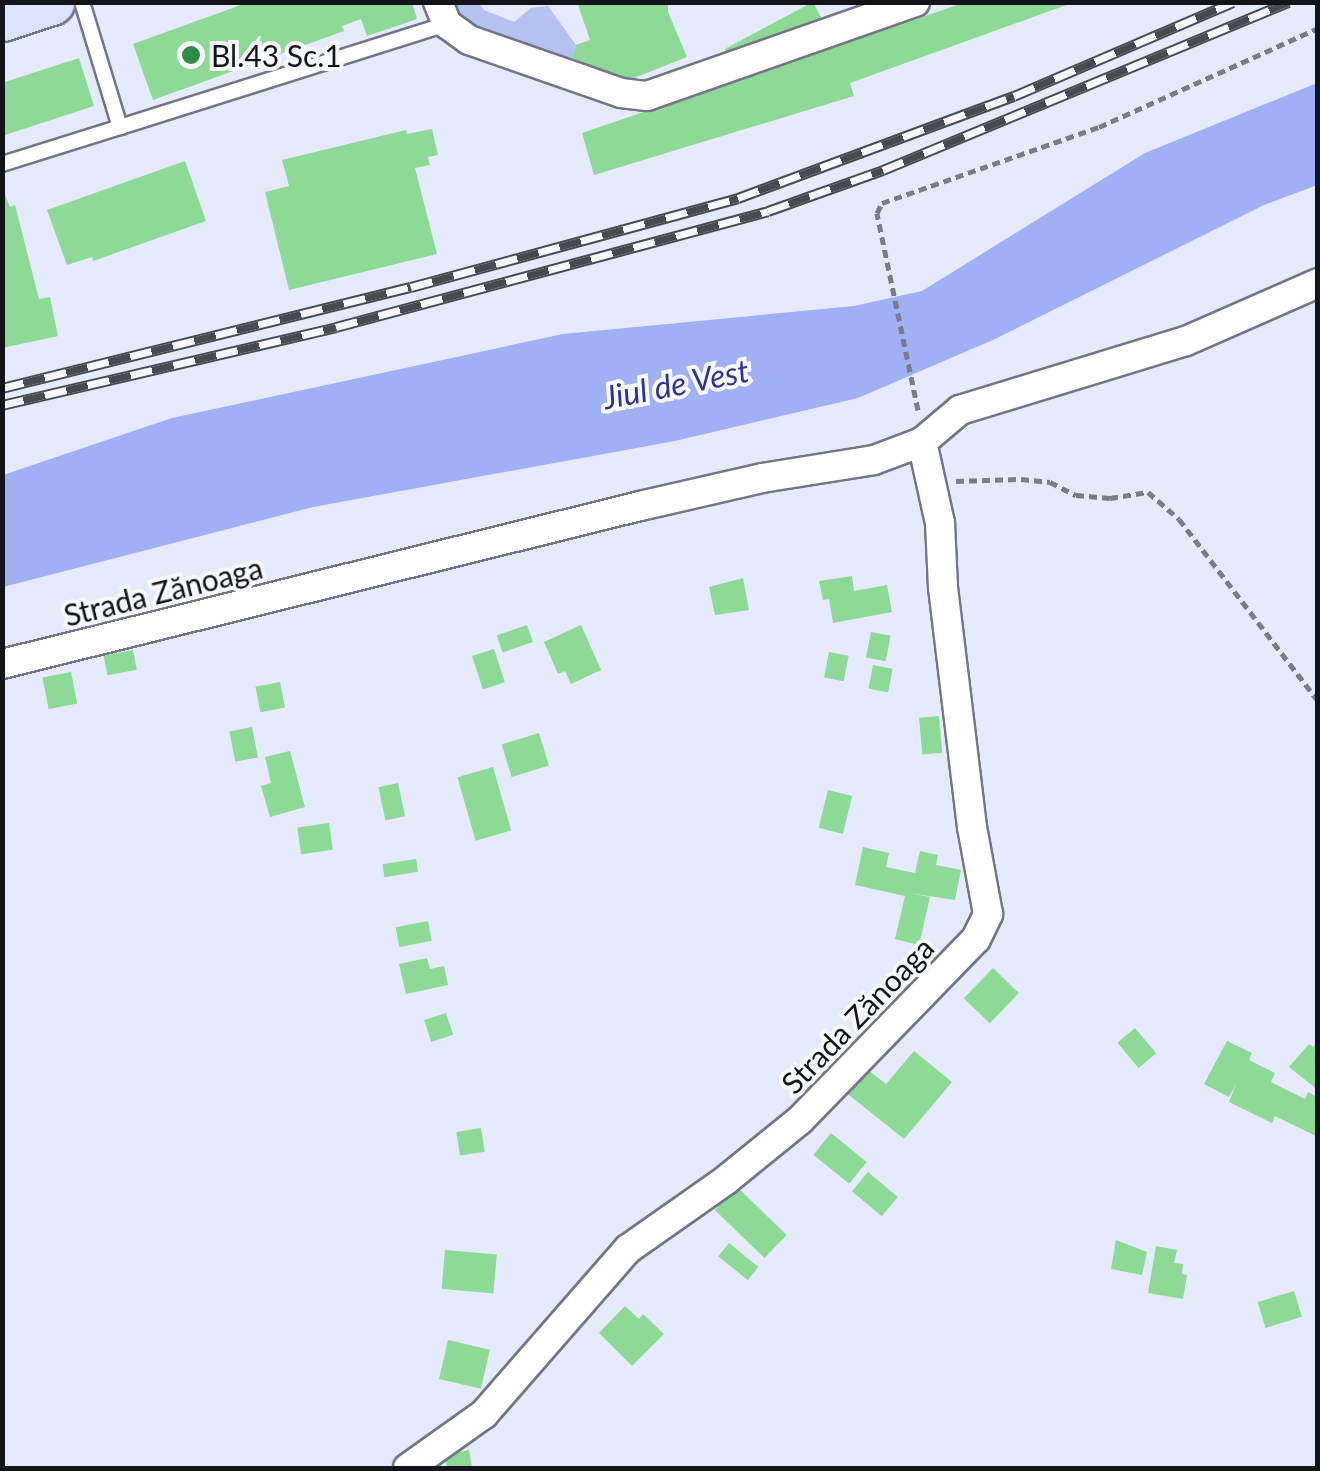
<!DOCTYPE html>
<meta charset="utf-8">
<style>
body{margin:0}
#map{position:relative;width:1320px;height:1471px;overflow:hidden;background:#e5eafc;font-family:Lato,sans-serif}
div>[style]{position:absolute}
.green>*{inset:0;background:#b5c1f1}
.water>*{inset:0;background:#a0b0f4}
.building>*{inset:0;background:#8cda95;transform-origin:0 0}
.path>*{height:5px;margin-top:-2.5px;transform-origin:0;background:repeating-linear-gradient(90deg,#7a7d88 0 8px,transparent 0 13px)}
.roads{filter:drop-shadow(2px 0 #727686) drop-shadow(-2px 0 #727686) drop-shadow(0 2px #727686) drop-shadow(0 -2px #727686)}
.lane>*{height:14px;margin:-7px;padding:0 7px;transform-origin:7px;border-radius:7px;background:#fff}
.street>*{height:28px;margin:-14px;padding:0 14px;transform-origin:14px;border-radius:14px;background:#fff}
.primary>*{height:45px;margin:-22.5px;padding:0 22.5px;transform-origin:22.5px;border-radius:22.5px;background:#dce3fd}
.rail>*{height:11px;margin-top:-5.5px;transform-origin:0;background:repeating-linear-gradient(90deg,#f7f8fc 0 22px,#484a53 0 44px);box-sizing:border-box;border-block:2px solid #484a53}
.dots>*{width:28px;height:28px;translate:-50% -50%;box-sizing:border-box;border:5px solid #f7f8fc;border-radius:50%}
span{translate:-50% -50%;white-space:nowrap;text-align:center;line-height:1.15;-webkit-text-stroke:8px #f7f8fc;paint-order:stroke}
.poi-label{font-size:30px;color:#13141a}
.left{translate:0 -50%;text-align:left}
.street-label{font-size:30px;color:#13141a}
.water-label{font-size:32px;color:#2d3493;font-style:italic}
.frame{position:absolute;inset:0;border:5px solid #13141a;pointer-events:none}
</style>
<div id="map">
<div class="green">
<i style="clip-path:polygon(452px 3px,479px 3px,484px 10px,514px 22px,531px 8px,548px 6px,576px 45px,572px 58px,564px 60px,463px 27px)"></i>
</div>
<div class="water">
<i style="clip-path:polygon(1317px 83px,1317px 185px,1264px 205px,995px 339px,858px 398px,675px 441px,313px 507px,3px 587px,3px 475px,172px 418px,563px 334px,854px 306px,922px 291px,1145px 153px)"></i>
</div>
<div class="building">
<i style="clip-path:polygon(249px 2px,412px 2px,417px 19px,367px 36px,361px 19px,342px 26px,344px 31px,153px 100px,133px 44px)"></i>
<i style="clip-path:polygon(577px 2px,668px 2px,668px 12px,687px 57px,624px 82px,572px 58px,576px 45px,590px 40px)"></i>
<i style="left:813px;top:2px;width:26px;height:100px;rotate:62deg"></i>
<i style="clip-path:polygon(966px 2px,1072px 3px,850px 83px,854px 96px,594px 175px,582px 133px)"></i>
<i style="clip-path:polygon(79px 58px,94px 106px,2px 136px,2px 83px)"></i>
<i style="clip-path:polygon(432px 129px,438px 155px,428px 157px,430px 165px,415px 168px,437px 254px,289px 290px,265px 192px,289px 186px,282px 160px,406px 130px,407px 134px)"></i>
<i style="clip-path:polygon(185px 161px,206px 221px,93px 261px,92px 257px,67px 265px,47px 210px)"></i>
<i style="clip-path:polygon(2px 187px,10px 207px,15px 205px,39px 299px,50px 297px,58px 336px,2px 348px)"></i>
<i style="clip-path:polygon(852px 576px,854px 591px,887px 585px,892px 612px,833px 623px,829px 599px,823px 600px,819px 581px)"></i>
<i style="clip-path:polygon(743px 578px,749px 610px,715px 615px,709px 587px)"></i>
<i style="left:527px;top:625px;width:18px;height:32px;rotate:71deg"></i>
<i style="clip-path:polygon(581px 625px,601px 670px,571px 684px,565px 671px,558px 674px,544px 642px)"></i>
<i style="left:871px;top:632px;width:20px;height:26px;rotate:11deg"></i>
<i style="left:494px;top:649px;width:35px;height:23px;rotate:72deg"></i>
<i style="left:133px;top:650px;width:20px;height:30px;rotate:79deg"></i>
<i style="left:829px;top:652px;width:20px;height:26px;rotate:11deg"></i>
<i style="left:873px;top:665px;width:20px;height:24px;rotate:11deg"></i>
<i style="left:71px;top:672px;width:32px;height:29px;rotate:79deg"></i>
<i style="left:280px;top:682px;width:26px;height:25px;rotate:79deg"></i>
<i style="left:939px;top:716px;width:37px;height:20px;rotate:85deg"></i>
<i style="left:252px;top:727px;width:31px;height:23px;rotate:79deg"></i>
<i style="left:539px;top:733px;width:34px;height:39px;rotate:73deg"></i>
<i style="clip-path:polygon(290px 751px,305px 807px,270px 817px,261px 786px,271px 783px,265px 757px)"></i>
<i style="left:493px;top:767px;width:66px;height:37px;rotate:74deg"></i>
<i style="left:398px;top:783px;width:34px;height:20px;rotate:78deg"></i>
<i style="left:828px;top:790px;width:25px;height:39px;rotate:14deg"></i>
<i style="left:329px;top:823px;width:27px;height:32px;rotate:82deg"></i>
<i style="clip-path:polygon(863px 847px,889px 853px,886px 867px,915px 873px,920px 851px,938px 855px,936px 865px,961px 870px,955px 900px,909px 893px,930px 897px,919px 945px,895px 939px,905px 896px,855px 885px)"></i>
<i style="left:416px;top:859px;width:13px;height:34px;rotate:81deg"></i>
<i style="left:428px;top:921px;width:20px;height:33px;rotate:79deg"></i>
<i style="clip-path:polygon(427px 958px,430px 969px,444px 966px,448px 985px,406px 994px,399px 964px)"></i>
<i style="left:993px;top:968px;width:36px;height:42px;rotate:44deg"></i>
<i style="left:446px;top:1013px;width:23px;height:23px;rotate:72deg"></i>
<i style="left:1135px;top:1028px;width:33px;height:23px;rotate:50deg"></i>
<i style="clip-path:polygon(1227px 1041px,1252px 1053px,1249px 1060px,1275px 1073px,1271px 1082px,1305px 1099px,1308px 1092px,1318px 1097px,1318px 1137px,1275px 1116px,1272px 1123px,1229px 1102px,1236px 1084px,1229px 1097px,1204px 1084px)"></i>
<i style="clip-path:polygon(1318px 1041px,1318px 1090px,1289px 1067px,1309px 1044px,1313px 1047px)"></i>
<i style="clip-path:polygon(914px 1051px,952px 1082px,904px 1139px,844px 1091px,864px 1067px,886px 1084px)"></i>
<i style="left:481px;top:1128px;width:24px;height:25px;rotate:81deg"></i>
<i style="left:831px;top:1133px;width:46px;height:28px;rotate:39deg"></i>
<i style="left:868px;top:1172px;width:39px;height:25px;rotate:40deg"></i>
<i style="left:737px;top:1187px;width:69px;height:32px;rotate:44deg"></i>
<i style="clip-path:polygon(1116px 1240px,1147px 1252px,1142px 1275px,1111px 1269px)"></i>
<i style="left:729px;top:1243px;width:38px;height:17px;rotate:39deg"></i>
<i style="clip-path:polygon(1156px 1246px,1177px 1250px,1174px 1263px,1183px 1264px,1182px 1274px,1187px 1275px,1183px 1299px,1148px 1293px)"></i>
<i style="left:445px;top:1250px;width:52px;height:39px;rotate:5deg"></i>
<i style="left:1294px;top:1291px;width:27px;height:38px;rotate:73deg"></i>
<i style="clip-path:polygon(625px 1306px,639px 1319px,643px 1314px,664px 1334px,632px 1366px,599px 1333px)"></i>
<i style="left:448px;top:1340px;width:43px;height:40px;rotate:13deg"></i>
<i style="clip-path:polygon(469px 1450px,472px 1468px,447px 1468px,445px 1455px)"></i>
</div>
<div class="path">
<i style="left:918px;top:410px;width:201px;rotate:-101.8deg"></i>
<i style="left:877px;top:213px;width:11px;rotate:-63deg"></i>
<i style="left:882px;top:203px;width:230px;rotate:-19.3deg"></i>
<i style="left:1099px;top:127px;width:240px;rotate:-24.3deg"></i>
<i style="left:956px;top:481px;width:65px;rotate:-1.8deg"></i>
<i style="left:1021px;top:479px;width:29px;rotate:6deg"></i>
<i style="left:1050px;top:482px;width:29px;rotate:27deg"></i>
<i style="left:1076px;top:495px;width:34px;rotate:5deg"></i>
<i style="left:1110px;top:498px;width:38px;rotate:-9deg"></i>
<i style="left:1148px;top:492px;width:41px;rotate:41.1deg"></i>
<i style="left:1179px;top:519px;width:229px;rotate:52.6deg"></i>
</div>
<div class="roads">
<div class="lane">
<i style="left:82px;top:2px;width:131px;rotate:73.1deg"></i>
<i style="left:120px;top:127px;width:343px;rotate:-17.5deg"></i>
<i style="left:2px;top:164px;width:124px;rotate:-17.4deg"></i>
</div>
<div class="street">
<i style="left:438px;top:2px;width:24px;rotate:68deg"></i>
<i style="left:447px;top:24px;width:27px;rotate:36deg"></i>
<i style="left:469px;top:40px;width:161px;rotate:19.2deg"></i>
<i style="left:621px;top:93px;width:26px;rotate:7deg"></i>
<i style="left:647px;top:96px;width:284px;rotate:-19.3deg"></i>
<i style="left:2px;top:664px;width:657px;rotate:-13.91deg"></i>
<i style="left:640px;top:506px;width:125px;rotate:-12.9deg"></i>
<i style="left:762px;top:478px;width:113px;rotate:-9.1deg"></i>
<i style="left:874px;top:460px;width:51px;rotate:-20.6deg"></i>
<i style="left:922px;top:442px;width:50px;rotate:-40.1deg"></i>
<i style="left:960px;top:410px;width:236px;rotate:-17deg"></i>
<i style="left:1186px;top:341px;width:144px;rotate:-23.7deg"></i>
<i style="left:408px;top:1468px;width:93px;rotate:-35.4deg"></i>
<i style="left:484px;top:1414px;width:219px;rotate:-48.9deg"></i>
<i style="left:628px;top:1249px;width:120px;rotate:-35.1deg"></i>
<i style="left:726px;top:1180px;width:95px;rotate:-39deg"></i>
<i style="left:800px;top:1120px;width:252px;rotate:-45.8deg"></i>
<i style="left:976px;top:939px;width:28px;rotate:-64deg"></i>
<i style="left:988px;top:914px;width:88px;rotate:-100.4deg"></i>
<i style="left:972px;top:827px;width:242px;rotate:-96.9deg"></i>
<i style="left:943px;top:587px;width:64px;rotate:-92.7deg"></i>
<i style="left:940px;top:523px;width:83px;rotate:-102.5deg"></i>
</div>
<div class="primary">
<i style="left:2px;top:18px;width:52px;rotate:-18.1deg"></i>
</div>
</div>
<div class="rail">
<i style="left:2px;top:388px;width:421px;rotate:-13.9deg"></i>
<i style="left:411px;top:287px;width:339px;rotate:-15.2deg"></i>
<i style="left:738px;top:198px;width:294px;rotate:-20.3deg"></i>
<i style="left:1014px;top:96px;width:238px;rotate:-23.2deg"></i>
<i style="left:2px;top:405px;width:343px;rotate:-13.1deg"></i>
<i style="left:336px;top:327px;width:447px;rotate:-15deg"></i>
<i style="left:768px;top:211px;width:122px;rotate:-19.6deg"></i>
<i style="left:883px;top:170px;width:439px;rotate:-22.5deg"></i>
</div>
<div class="dots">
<i style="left:191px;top:55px;background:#2c8d40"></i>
</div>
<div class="poi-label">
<span class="left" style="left:211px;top:55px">Bl.43 Sc.1</span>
</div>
<div class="street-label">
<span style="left:163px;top:591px;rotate:-14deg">Strada Zănoaga</span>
<span style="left:857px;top:1015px;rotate:-46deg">Strada Zănoaga</span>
</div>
<div class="water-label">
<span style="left:676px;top:384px;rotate:-11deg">Jiul de Vest</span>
</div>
<div class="frame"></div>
</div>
